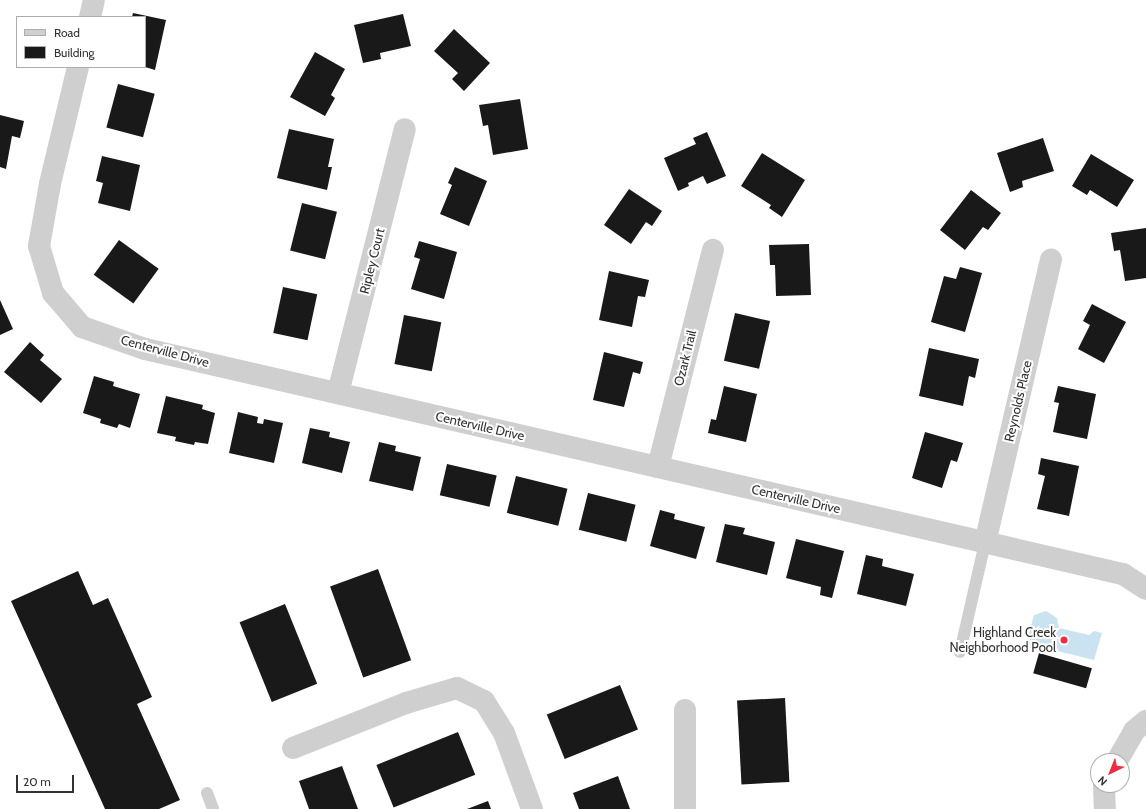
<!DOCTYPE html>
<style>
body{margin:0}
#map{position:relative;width:1146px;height:809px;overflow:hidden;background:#fff;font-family:Cabin,sans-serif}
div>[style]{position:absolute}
.water>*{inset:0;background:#cbe3f0}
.building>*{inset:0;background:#191919;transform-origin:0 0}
.service>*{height:12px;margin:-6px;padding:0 6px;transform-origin:6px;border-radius:6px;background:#cfcfcf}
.minor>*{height:22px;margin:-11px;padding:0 11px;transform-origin:11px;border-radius:11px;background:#cfcfcf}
.dots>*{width:11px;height:11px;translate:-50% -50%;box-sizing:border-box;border:2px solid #fff;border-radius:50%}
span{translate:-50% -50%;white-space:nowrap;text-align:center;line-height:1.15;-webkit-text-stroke:4px #fff;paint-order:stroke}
.street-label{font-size:13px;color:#323232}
.poi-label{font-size:13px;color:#323232}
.right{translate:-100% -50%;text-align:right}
.legend{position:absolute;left:16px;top:16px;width:130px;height:52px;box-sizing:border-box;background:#fff;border:1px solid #adadad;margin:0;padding:5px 7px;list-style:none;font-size:12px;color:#323232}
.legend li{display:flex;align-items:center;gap:8px;height:20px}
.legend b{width:20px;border:1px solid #adadad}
.north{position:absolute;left:1090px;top:753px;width:40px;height:40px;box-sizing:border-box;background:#fff;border:1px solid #adadad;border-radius:50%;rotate:223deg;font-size:11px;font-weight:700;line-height:16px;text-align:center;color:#323232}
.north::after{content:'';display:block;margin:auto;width:14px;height:18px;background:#f22b40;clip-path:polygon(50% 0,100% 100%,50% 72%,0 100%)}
.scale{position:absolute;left:16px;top:775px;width:58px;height:18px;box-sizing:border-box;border:2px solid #323232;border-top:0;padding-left:5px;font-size:12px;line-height:14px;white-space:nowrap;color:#323232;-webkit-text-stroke:3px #fff;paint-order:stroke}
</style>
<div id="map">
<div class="water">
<i style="clip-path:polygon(1046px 611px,1057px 618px,1059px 628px,1089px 635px,1094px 631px,1102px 633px,1094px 660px,1037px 646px,1033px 649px,1025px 648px,1034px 615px)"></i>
</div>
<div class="building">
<i style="clip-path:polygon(133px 13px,166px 20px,155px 70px,145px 67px,145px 17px,132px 17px)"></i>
<i style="clip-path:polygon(403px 14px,411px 46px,380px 53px,381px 59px,363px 63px,354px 25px)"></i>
<i style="clip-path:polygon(454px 29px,490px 63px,464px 91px,452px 79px,458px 73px,434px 51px)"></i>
<i style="clip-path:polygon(315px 52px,345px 69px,331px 95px,335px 98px,325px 116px,290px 97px)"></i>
<i style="left:118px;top:84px;width:38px;height:45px;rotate:15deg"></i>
<i style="clip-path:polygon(520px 99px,528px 149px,493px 155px,488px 125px,483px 126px,479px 105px)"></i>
<i style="clip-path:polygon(0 115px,24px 121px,20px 138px,12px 136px,6px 169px,0 167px)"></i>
<i style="clip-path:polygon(289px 129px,334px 139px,328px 167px,332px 167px,327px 190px,277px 178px)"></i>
<i style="clip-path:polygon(707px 132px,726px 176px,707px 184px,703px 176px,688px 183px,689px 186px,678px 191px,664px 158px,696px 144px,693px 138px)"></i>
<i style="clip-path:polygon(1043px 138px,1054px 171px,1022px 181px,1023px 187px,1010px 192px,997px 153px)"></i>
<i style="clip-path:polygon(762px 153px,805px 180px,782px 217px,769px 208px,771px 205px,741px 186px)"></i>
<i style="clip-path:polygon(1091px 154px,1134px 180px,1117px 207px,1090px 190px,1087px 195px,1072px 186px)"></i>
<i style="clip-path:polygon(102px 156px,140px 165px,130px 211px,98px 203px,103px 183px,96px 181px)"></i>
<i style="clip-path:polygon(455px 167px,487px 181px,469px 226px,440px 214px,452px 185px,448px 183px)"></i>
<i style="clip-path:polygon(629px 189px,662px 211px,652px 226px,646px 222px,631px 244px,604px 225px)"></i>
<i style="clip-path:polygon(971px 190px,1001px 213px,988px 230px,983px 227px,965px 250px,940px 230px)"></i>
<i style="left:302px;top:203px;width:36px;height:49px;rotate:14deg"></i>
<i style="clip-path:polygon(1146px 228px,1146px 278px,1125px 281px,1120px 250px,1114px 251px,1111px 233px)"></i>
<i style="left:119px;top:240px;width:49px;height:43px;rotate:36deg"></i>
<i style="clip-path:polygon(419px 241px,457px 252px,444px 299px,411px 289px,420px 259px,414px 257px)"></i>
<i style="clip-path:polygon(809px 244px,811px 295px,776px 296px,775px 265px,770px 265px,769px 245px)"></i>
<i style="clip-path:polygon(960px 267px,982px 273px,965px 332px,931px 322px,944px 276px,956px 279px)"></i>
<i style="clip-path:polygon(609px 271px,649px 280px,645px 297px,638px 296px,632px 327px,599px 320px)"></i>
<i style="left:283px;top:287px;width:35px;height:47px;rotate:12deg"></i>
<i style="clip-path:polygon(0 300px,13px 329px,0 335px)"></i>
<i style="clip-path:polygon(1092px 304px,1126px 322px,1104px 363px,1078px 349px,1090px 325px,1083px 321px)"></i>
<i style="left:735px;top:313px;width:36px;height:49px;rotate:13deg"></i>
<i style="left:404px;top:315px;width:38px;height:50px;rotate:11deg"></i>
<i style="clip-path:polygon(30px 342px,44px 355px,40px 360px,62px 379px,41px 403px,4px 372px)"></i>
<i style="clip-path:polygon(929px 348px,979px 359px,975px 378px,969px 376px,963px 406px,919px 396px)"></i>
<i style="clip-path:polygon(604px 352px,643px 362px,640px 374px,633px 372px,624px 407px,593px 400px)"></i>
<i style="clip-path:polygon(94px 376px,114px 382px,113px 386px,140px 394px,130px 428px,119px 424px,117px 428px,100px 423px,101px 419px,83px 413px)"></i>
<i style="clip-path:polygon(724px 386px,757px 394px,746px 442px,708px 433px,711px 419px,716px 420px)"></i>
<i style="clip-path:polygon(1058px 386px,1096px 394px,1087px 439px,1053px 432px,1059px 403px,1054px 402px)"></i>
<i style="clip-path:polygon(166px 396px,203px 405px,202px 409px,215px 413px,208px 444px,195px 442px,194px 445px,175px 441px,176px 437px,157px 433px)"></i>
<i style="clip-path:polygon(238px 412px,258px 417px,257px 423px,263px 424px,264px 419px,283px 423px,274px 463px,229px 453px)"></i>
<i style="clip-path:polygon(310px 428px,330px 432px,329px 437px,350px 442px,342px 473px,302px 463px)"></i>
<i style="clip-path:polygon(925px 432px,963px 443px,957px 462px,951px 460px,942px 488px,912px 478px)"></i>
<i style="clip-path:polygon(379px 442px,396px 446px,395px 451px,421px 457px,413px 491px,369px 481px)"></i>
<i style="clip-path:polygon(1041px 458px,1079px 466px,1069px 516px,1037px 509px,1045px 476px,1038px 474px)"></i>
<i style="left:447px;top:464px;width:51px;height:32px;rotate:13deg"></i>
<i style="left:516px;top:476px;width:53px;height:38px;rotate:14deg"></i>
<i style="left:588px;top:493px;width:49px;height:38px;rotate:14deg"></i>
<i style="clip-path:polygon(660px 510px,675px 514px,674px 519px,705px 527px,696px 559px,650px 546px)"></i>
<i style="clip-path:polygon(725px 524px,745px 528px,743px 534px,775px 542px,767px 575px,716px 562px)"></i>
<i style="clip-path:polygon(796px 539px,844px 551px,832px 598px,820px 595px,821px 587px,786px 578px)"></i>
<i style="clip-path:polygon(866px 555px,883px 559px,882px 566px,914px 574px,906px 606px,857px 594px)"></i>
<i style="left:378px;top:569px;width:97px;height:51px;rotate:70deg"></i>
<i style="clip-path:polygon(78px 571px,93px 605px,108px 598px,152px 697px,137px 704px,180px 800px,159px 809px,105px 809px,11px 601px)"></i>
<i style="left:285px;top:604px;width:86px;height:49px;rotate:68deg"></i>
<i style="left:1039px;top:653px;width:55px;height:21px;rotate:16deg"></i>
<i style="left:620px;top:685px;width:48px;height:79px;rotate:68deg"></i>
<i style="left:785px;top:698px;width:84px;height:48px;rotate:87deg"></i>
<i style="left:458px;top:732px;width:46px;height:88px;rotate:68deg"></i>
<i style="clip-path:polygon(342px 766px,358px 809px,309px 809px,299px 781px)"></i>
<i style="clip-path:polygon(618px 776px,630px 809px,579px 809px,573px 793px)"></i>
<i style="clip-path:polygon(488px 801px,491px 809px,467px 809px)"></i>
</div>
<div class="service">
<i style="left:960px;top:652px;width:112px;rotate:-77.1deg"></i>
<i style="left:207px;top:793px;width:17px;rotate:69deg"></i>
</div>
<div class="minor">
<i style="left:90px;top:17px;width:17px;rotate:-77deg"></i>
<i style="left:78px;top:67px;width:120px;rotate:103.5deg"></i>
<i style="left:50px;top:184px;width:63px;rotate:100.1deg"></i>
<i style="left:39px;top:246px;width:49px;rotate:73.4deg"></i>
<i style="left:53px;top:293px;width:45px;rotate:49.5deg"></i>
<i style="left:82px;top:327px;width:67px;rotate:19.2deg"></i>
<i style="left:145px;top:349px;width:1004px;rotate:12.96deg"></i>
<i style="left:1123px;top:574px;width:27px;rotate:33deg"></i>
<i style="left:338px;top:393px;width:272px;rotate:-75.8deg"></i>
<i style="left:658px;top:467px;width:224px;rotate:-75.8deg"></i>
<i style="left:985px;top:543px;width:291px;rotate:-76.9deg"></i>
<i style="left:685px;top:710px;width:99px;rotate:90deg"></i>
<i style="left:293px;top:748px;width:122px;rotate:-21.7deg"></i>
<i style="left:406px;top:703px;width:53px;rotate:-16.4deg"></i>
<i style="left:457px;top:688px;width:30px;rotate:26deg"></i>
<i style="left:484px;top:701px;width:38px;rotate:58deg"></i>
<i style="left:504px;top:733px;width:81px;rotate:69.8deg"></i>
<i style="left:1117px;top:761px;width:34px;rotate:-60deg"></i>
<i style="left:1134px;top:731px;width:16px;rotate:-40deg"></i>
<i style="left:1104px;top:785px;width:24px;rotate:88deg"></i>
</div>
<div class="dots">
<i style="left:1064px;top:640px;background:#f22b40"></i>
</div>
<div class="street-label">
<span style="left:372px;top:261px;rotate:-76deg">Ripley Court</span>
<span style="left:165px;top:351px;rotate:15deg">Centerville Drive</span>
<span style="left:685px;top:358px;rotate:-76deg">Ozark Trail</span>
<span style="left:1018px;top:401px;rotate:-77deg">Reynolds Place</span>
<span style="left:480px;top:426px;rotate:13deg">Centerville Drive</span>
<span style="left:796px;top:499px;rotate:13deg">Centerville Drive</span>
</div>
<div class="poi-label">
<span class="right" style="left:1056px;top:640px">Highland Creek<br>Neighborhood Pool</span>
</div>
<ul class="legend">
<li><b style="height:5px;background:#cfcfcf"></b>Road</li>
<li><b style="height:11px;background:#191919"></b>Building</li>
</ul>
<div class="north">N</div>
<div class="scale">20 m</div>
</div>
